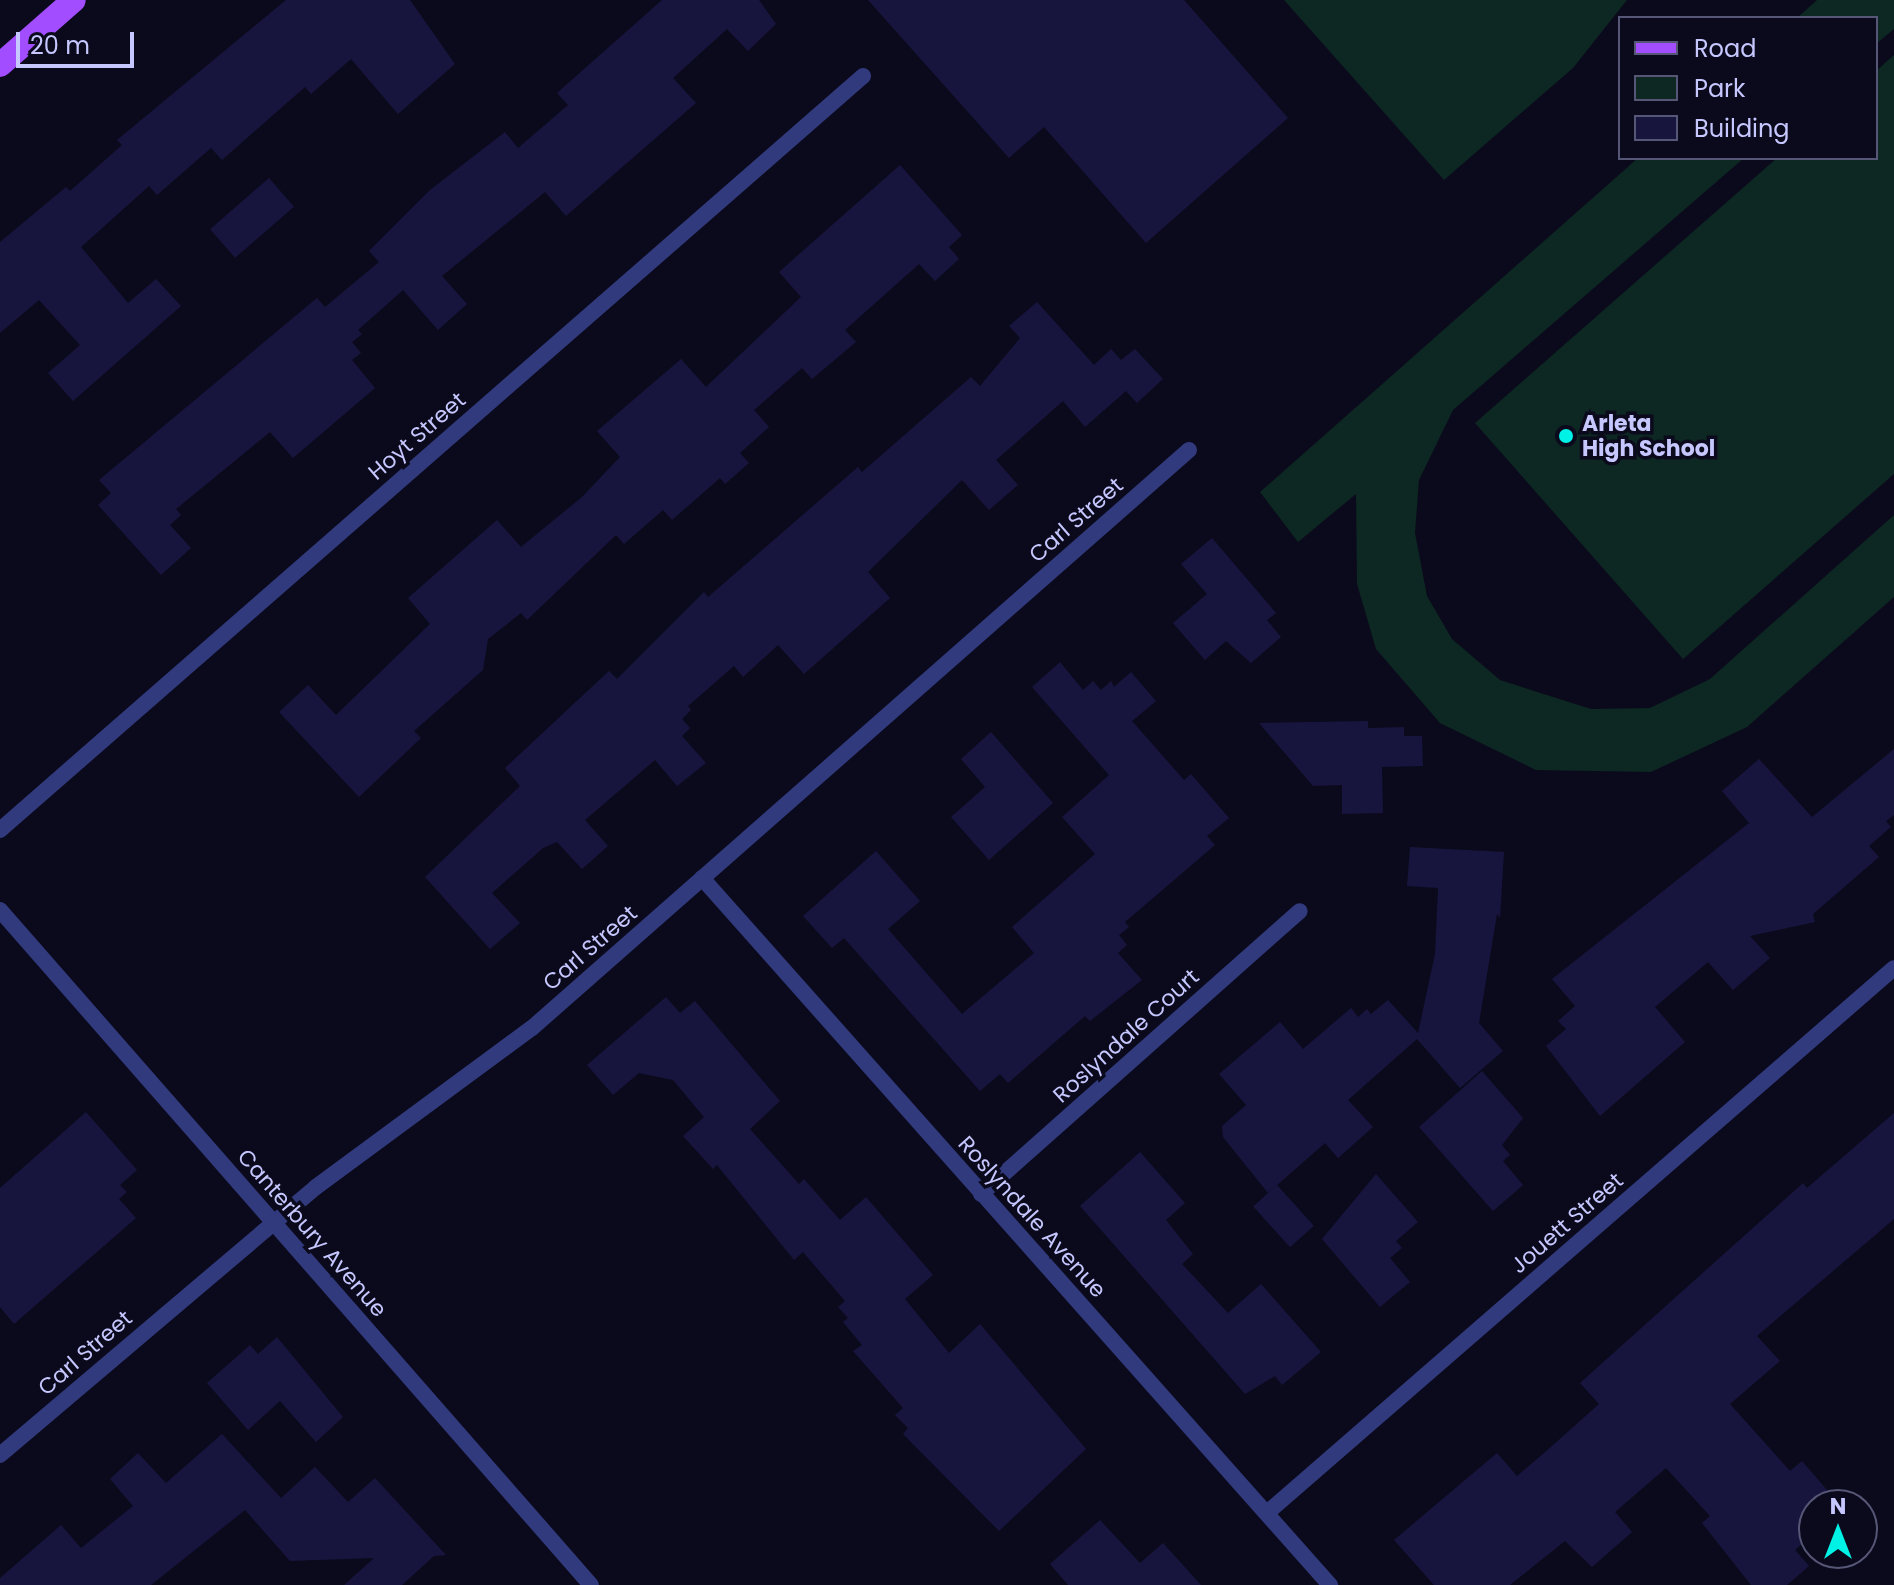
<!DOCTYPE html>
<style>
body{margin:0}
#map{position:relative;width:1894px;height:1585px;overflow:hidden;background:#0b0a1c;font-family:Poppins,sans-serif}
div>[style]{position:absolute}
.green>*{inset:0;background:#0d2722}
.building>*{inset:0;background:#17153e;transform-origin:0 0}
.street>*{height:16px;margin:-8px;padding:0 8px;transform-origin:8px;border-radius:8px;background:#323a7e}
.primary>*{height:24px;margin:-12px;padding:0 12px;transform-origin:12px;border-radius:12px;background:#a24dff}
.dots>*{width:22px;height:22px;translate:-50% -50%;box-sizing:border-box;border:4px solid #0b0a1c;border-radius:50%}
span{translate:-50% -50%;white-space:nowrap;text-align:center;line-height:1.15;-webkit-text-stroke:7px #0b0a1c;paint-order:stroke}
.poi-label{font-size:22px;color:#c6c7ff;font-weight:700}
.left{translate:0 -50%;text-align:left}
.street-label{font-size:22px;color:#c6c7ff}
.legend{position:absolute;left:1618px;top:16px;width:260px;height:144px;box-sizing:border-box;background:#0b0a1c;border:2px solid #565677;margin:0;padding:10px 14px;list-style:none;font-size:24px;color:#c6c7ff}
.legend li{display:flex;align-items:center;gap:16px;height:40px}
.legend b{width:40px;border:2px solid #565677}
.north{position:absolute;left:1798px;top:1489px;width:80px;height:80px;box-sizing:border-box;background:#0b0a1c;border:2px solid #565677;border-radius:50%;rotate:0deg;font-size:22px;font-weight:700;line-height:32px;text-align:center;color:#c6c7ff}
.north::after{content:'';display:block;margin:auto;width:28px;height:36px;background:#00f1e5;clip-path:polygon(50% 0,100% 100%,50% 72%,0 100%)}
.scale{position:absolute;left:16px;top:32px;width:118px;height:36px;box-sizing:border-box;border:4px solid #c6c7ff;border-top:0;padding-left:10px;font-size:24px;line-height:28px;white-space:nowrap;color:#c6c7ff;-webkit-text-stroke:6px #0b0a1c;paint-order:stroke}
</style>
<div id="map">
<div class="green">
<i style="clip-path:polygon(1284px 0,1627px 0,1573px 68px,1444px 180px)"></i>
<i style="clip-path:polygon(1817px 0,1894px 0,1894px 29px,1876px 44px,1876px 18px,1797px 18px)"></i>
<i style="clip-path:polygon(1894px 55px,1894px 474px,1683px 659px,1475px 423px,1777px 158px,1876px 158px,1876px 71px)"></i>
<i style="clip-path:polygon(1638px 158px,1744px 158px,1453px 410px,1419px 480px,1415px 533px,1427px 596px,1452px 639px,1500px 680px,1591px 709px,1650px 708px,1710px 679px,1894px 515px,1894px 597px,1747px 727px,1651px 772px,1536px 770px,1440px 723px,1376px 649px,1357px 584px,1356px 494px,1298px 542px,1260px 492px)"></i>
</div>
<div class="building">
<i style="clip-path:polygon(286px 0,410px 0,455px 64px,398px 114px,351px 59px,311px 94px,305px 87px,222px 160px,211px 148px,157px 195px,149px 186px,81px 247px,128px 303px,156px 279px,181px 306px,73px 401px,48px 373px,80px 345px,39px 300px,0 333px,0 242px,66px 187px,70px 191px,122px 145px,117px 140px)"></i>
<i style="clip-path:polygon(662px 0,759px 0,776px 24px,748px 51px,727px 29px,673px 78px,696px 103px,566px 216px,545px 192px,442px 276px,467px 304px,438px 330px,403px 290px,358px 330px,362px 334px,352px 342px,361px 353px,352px 360px,375px 388px,293px 458px,270px 432px,176px 509px,181px 515px,170px 525px,191px 548px,161px 575px,98px 505px,111px 493px,99px 480px,317px 298px,325px 307px,379px 262px,369px 251px,430px 190px,505px 132px,518px 148px,568px 105px,557px 93px)"></i>
<i style="clip-path:polygon(868px 0,1184px 0,1288px 118px,1146px 243px,1044px 127px,1009px 158px)"></i>
<i style="clip-path:polygon(900px 165px,962px 235px,949px 247px,959px 259px,935px 281px,919px 264px,845px 330px,856px 342px,812px 379px,802px 368px,754px 410px,769px 427px,740px 453px,749px 463px,725px 484px,720px 478px,672px 520px,663px 510px,624px 544px,616px 535px,527px 620px,521px 613px,488px 639px,483px 670px,414px 731px,421px 738px,359px 797px,279px 712px,308px 685px,336px 715px,430px 624px,408px 598px,497px 520px,521px 547px,582px 497px,620px 457px,597px 431px,681px 359px,706px 387px,801px 297px,779px 272px)"></i>
<i style="left:269px;top:178px;width:38px;height:78px;rotate:49deg"></i>
<i style="clip-path:polygon(1037px 302px,1094px 365px,1111px 349px,1121px 360px,1135px 349px,1163px 379px,1137px 403px,1126px 391px,1085px 427px,1063px 401px,996px 460px,1018px 485px,989px 510px,962px 480px,868px 572px,890px 598px,804px 674px,778px 645px,743px 677px,734px 666px,688px 706px,691px 710px,682px 719px,690px 728px,682px 736px,706px 763px,677px 786px,655px 760px,585px 820px,608px 846px,582px 869px,557px 842px,543px 848px,492px 893px,520px 923px,490px 949px,425px 877px,520px 786px,505px 768px,609px 671px,617px 679px,704px 592px,708px 597px,858px 467px,862px 472px,971px 377px,980px 386px,1020px 338px,1009px 326px)"></i>
<i style="clip-path:polygon(1212px 538px,1276px 613px,1267px 620px,1281px 637px,1251px 663px,1226px 641px,1205px 660px,1173px 623px,1207px 594px,1181px 564px)"></i>
<i style="clip-path:polygon(1060px 662px,1083px 690px,1093px 681px,1101px 690px,1111px 681px,1114px 687px,1131px 672px,1156px 701px,1132px 721px,1184px 780px,1191px 774px,1229px 818px,1207px 836px,1215px 845px,1125px 922px,1129px 927px,1119px 935px,1127px 945px,1118px 953px,1142px 980px,1090px 1021px,1085px 1016px,1008px 1083px,1000px 1074px,980px 1091px,844px 938px,832px 948px,803px 916px,876px 851px,920px 901px,888px 929px,962px 1014px,1034px 953px,1012px 927px,1095px 854px,1062px 817px,1109px 775px,1032px 687px)"></i>
<i style="clip-path:polygon(1368px 721px,1368px 728px,1404px 727px,1404px 736px,1422px 736px,1423px 766px,1382px 767px,1383px 813px,1342px 814px,1342px 785px,1313px 786px,1259px 723px)"></i>
<i style="clip-path:polygon(991px 732px,1053px 803px,989px 860px,951px 817px,985px 787px,961px 759px)"></i>
<i style="clip-path:polygon(1894px 749px,1894px 815px,1886px 821px,1891px 827px,1869px 846px,1879px 857px,1813px 914px,1815px 922px,1750px 936px,1770px 958px,1733px 990px,1708px 962px,1655px 1007px,1685px 1042px,1600px 1116px,1546px 1046px,1566px 1029px,1558px 1021px,1575px 1006px,1552px 979px,1749px 823px,1722px 791px,1759px 759px,1812px 817px)"></i>
<i style="clip-path:polygon(1410px 847px,1504px 852px,1500px 918px,1497px 914px,1479px 1023px,1503px 1051px,1460px 1088px,1417px 1039px,1348px 1100px,1373px 1127px,1338px 1158px,1325px 1143px,1268px 1193px,1223px 1137px,1222px 1126px,1246px 1105px,1219px 1074px,1280px 1022px,1303px 1049px,1351px 1008px,1358px 1017px,1367px 1009px,1371px 1014px,1388px 1000px,1418px 1033px,1435px 954px,1438px 888px,1407px 886px)"></i>
<i style="clip-path:polygon(666px 997px,680px 1013px,695px 1001px,780px 1101px,750px 1129px,799px 1184px,804px 1179px,840px 1220px,866px 1197px,933px 1275px,905px 1299px,949px 1353px,980px 1324px,1086px 1449px,999px 1531px,903px 1434px,908px 1428px,895px 1415px,903px 1408px,853px 1351px,862px 1345px,843px 1322px,848px 1318px,838px 1307px,845px 1301px,803px 1252px,794px 1260px,717px 1165px,713px 1169px,683px 1136px,704px 1117px,673px 1080px,639px 1073px,613px 1095px,587px 1065px)"></i>
<i style="clip-path:polygon(1482px 1071px,1523px 1118px,1502px 1145px,1510px 1155px,1503px 1161px,1523px 1185px,1493px 1211px,1419px 1127px)"></i>
<i style="clip-path:polygon(86px 1112px,137px 1170px,120px 1185px,127px 1192px,119px 1199px,136px 1218px,14px 1324px,0 1307px,0 1188px)"></i>
<i style="clip-path:polygon(1894px 1113px,1894px 1219px,1757px 1336px,1780px 1361px,1730px 1404px,1790px 1471px,1802px 1461px,1840px 1505px,1814px 1505px,1814px 1533px,1795px 1550px,1809px 1566px,1787px 1585px,1751px 1585px,1702px 1523px,1710px 1516px,1666px 1468px,1615px 1512px,1632px 1532px,1592px 1567px,1565px 1541px,1510px 1585px,1434px 1585px,1394px 1540px,1497px 1453px,1517px 1476px,1543px 1454px,1599px 1404px,1580px 1383px,1803px 1183px,1807px 1188px)"></i>
<i style="clip-path:polygon(1140px 1152px,1185px 1203px,1166px 1220px,1193px 1254px,1182px 1264px,1228px 1313px,1261px 1284px,1321px 1352px,1282px 1385px,1275px 1376px,1245px 1394px,1080px 1206px)"></i>
<i style="clip-path:polygon(1376px 1174px,1418px 1222px,1396px 1241px,1402px 1248px,1390px 1258px,1410px 1282px,1380px 1307px,1322px 1239px)"></i>
<i style="left:1277px;top:1185px;width:55px;height:32px;rotate:48deg"></i>
<i style="clip-path:polygon(277px 1337px,343px 1417px,316px 1442px,280px 1401px,248px 1430px,207px 1383px,250px 1345px,258px 1354px)"></i>
<i style="clip-path:polygon(222px 1434px,281px 1498px,315px 1467px,348px 1502px,375px 1478px,446px 1555px,434px 1556px,402px 1585px,344px 1585px,374px 1558px,290px 1561px,245px 1510px,151px 1585px,0 1585px,0 1578px,61px 1525px,81px 1548px,133px 1506px,110px 1479px,138px 1453px,166px 1483px)"></i>
<i style="clip-path:polygon(1100px 1520px,1140px 1563px,1163px 1543px,1201px 1585px,1068px 1585px,1050px 1564px)"></i>
</div>
<div class="street">
<i style="left:0;top:830px;width:1146px;rotate:-41.14deg"></i>
<i style="left:702px;top:878px;width:946px;rotate:48.39deg"></i>
<i style="left:0;top:910px;width:897px;rotate:48.8deg"></i>
<i style="left:981px;top:1194px;width:426px;rotate:-41.6deg"></i>
<i style="left:0;top:1455px;width:414px;rotate:-40.3deg"></i>
<i style="left:316px;top:1187px;width:268px;rotate:-36.4deg"></i>
<i style="left:532px;top:1028px;width:875px;rotate:-41.34deg"></i>
<i style="left:1268px;top:1512px;width:829px;rotate:-40.99deg"></i>
</div>
<div class="primary">
<i style="left:0;top:65px;width:98px;rotate:-41.3deg"></i>
</div>
<div class="dots">
<i style="left:1566px;top:436px;background:#00f1e5"></i>
</div>
<div class="poi-label">
<span class="left" style="left:1582px;top:436px">Arleta<br>High School</span>
</div>
<div class="street-label">
<span style="left:417px;top:436px;rotate:-41deg">Hoyt Street</span>
<span style="left:1076px;top:520px;rotate:-41deg">Carl Street</span>
<span style="left:590px;top:948px;rotate:-41deg">Carl Street</span>
<span style="left:1126px;top:1036px;rotate:-42deg">Roslyndale Court</span>
<span style="left:1032px;top:1217px;rotate:48deg">Roslyndale Avenue</span>
<span style="left:1567px;top:1223px;rotate:-41deg">Jouett Street</span>
<span style="left:312px;top:1233px;rotate:49deg">Canterbury Avenue</span>
<span style="left:85px;top:1353px;rotate:-41deg">Carl Street</span>
</div>
<ul class="legend">
<li><b style="height:10px;background:#a24dff"></b>Road</li>
<li><b style="height:22px;background:#0d2722"></b>Park</li>
<li><b style="height:22px;background:#17153e"></b>Building</li>
</ul>
<div class="north">N</div>
<div class="scale">20 m</div>
</div>
